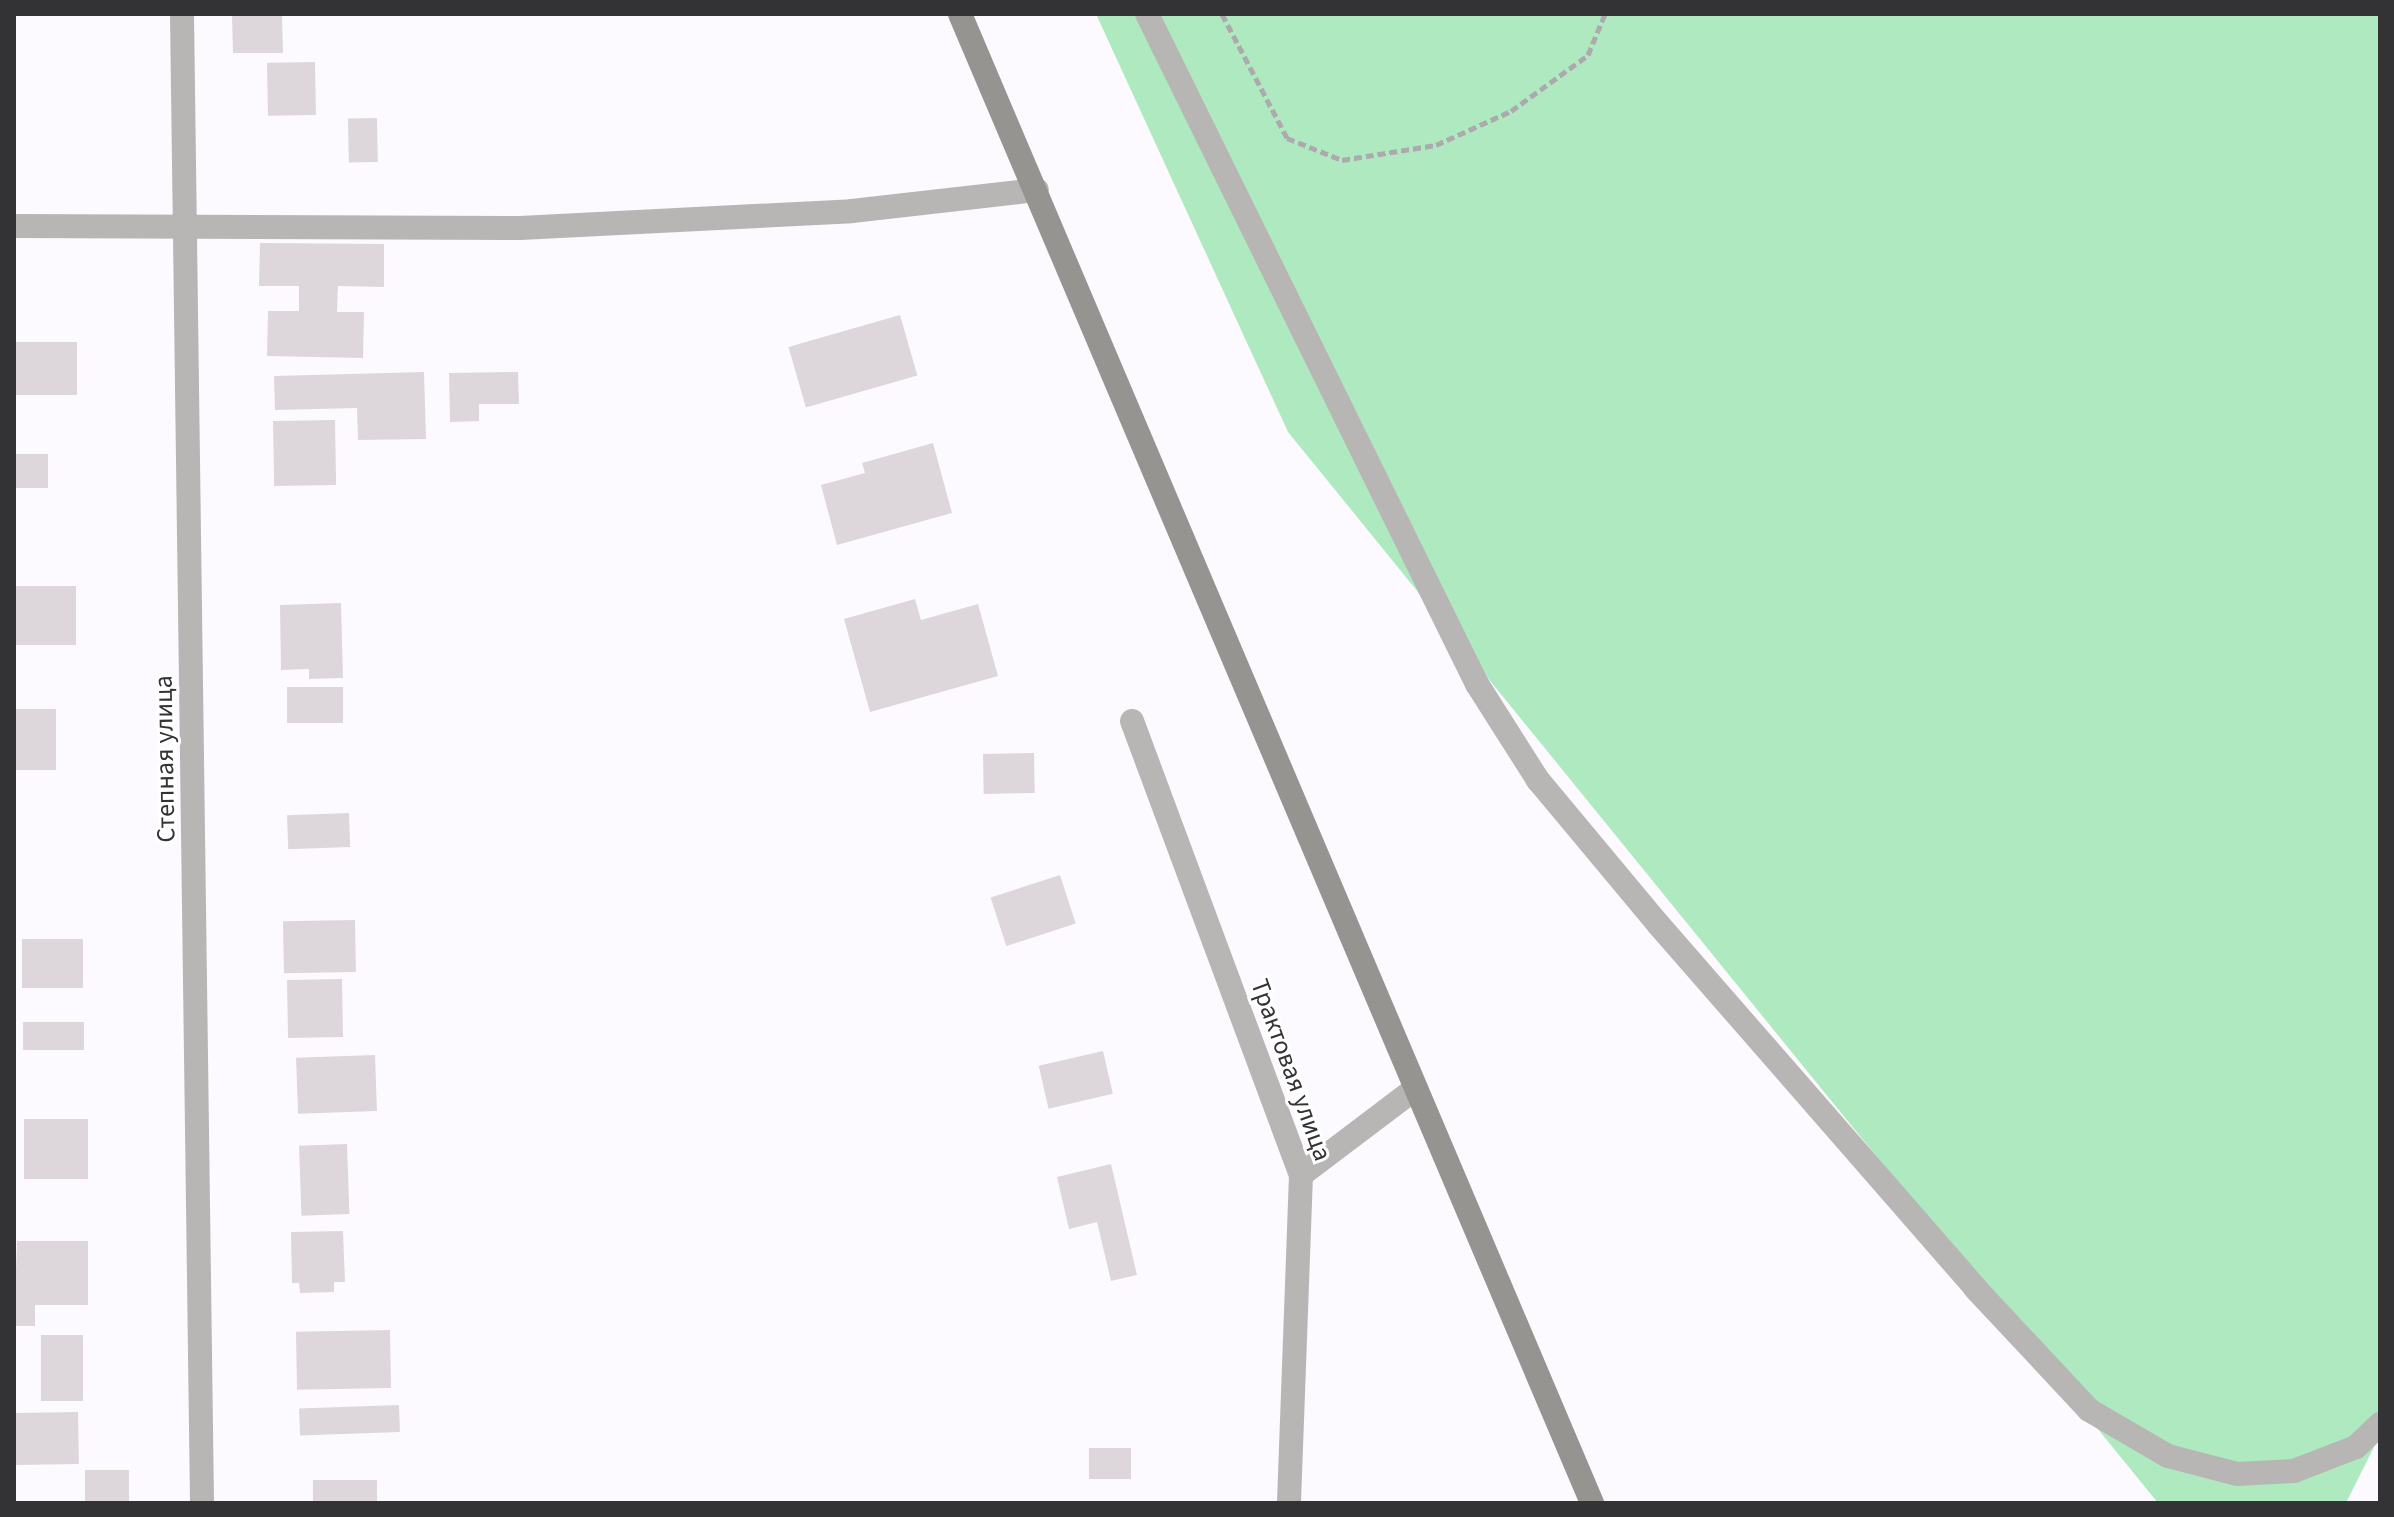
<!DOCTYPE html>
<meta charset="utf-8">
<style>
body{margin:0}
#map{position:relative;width:2394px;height:1517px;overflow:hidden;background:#fdfaff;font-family:"Source Sans 3",sans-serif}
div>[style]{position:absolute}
.green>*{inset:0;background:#afe9bf}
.building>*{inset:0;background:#ddd7db;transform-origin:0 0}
.path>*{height:5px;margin-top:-2.5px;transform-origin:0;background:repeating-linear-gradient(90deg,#acaaae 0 8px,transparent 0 12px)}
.service>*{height:24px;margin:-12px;padding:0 12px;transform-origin:12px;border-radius:12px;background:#b7b6b4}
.minor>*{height:24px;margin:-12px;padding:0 12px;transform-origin:12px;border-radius:12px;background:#b7b6b4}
.secondary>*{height:24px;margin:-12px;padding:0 12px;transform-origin:12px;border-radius:12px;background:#969491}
span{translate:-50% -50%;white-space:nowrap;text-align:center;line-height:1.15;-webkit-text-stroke:6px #fff;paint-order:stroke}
.street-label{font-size:26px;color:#333234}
.frame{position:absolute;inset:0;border:16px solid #333234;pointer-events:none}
</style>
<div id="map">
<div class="green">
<i style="clip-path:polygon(1096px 14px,2380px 14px,2380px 1435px,2346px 1503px,2158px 1503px,1288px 432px)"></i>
</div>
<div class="building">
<i style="clip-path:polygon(257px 14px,282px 14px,283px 53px,233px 53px,232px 15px)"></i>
<i style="left:315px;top:62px;width:53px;height:48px;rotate:89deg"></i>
<i style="left:377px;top:118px;width:44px;height:29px;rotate:89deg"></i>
<i style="clip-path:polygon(260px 243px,384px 244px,384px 287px,338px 286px,337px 312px,364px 312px,363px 358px,267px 356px,268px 311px,299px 311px,299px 286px,259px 286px)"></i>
<i style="left:900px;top:315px;width:63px;height:116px;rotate:74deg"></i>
<i style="left:77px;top:342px;width:53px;height:63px;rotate:90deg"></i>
<i style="clip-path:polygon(424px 372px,426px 439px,358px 440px,357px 408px,275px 410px,274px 376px)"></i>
<i style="clip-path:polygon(518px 372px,519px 404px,479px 404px,479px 421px,450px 422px,449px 373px)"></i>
<i style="left:335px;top:420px;width:65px;height:62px;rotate:89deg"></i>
<i style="clip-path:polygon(933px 443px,952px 513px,837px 545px,821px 485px,865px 473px,862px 463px)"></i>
<i style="left:14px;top:454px;width:34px;height:34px"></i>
<i style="left:14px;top:586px;width:62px;height:59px"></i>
<i style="clip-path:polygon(915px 599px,921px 620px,978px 604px,998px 676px,870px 712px,844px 619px)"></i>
<i style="clip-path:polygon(341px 603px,343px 678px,309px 679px,309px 669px,281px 670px,280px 605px)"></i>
<i style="left:343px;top:687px;width:36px;height:56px;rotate:90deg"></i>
<i style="left:14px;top:709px;width:42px;height:61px"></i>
<i style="left:1034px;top:753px;width:40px;height:51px;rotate:89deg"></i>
<i style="left:349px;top:813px;width:34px;height:62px;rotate:88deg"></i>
<i style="left:1060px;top:875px;width:51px;height:73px;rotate:72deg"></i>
<i style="left:355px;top:920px;width:52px;height:72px;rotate:89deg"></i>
<i style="left:22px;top:939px;width:61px;height:49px"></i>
<i style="left:342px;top:979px;width:58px;height:55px;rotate:89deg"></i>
<i style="left:23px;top:1022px;width:61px;height:28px"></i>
<i style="left:1103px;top:1051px;width:44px;height:66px;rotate:77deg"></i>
<i style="left:375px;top:1055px;width:56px;height:79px;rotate:88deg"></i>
<i style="left:24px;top:1119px;width:64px;height:60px"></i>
<i style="left:347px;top:1144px;width:70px;height:48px;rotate:88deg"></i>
<i style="clip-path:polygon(1111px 1164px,1137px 1275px,1111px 1281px,1097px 1222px,1069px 1229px,1057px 1177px)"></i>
<i style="clip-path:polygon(343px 1231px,345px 1282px,334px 1282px,334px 1292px,300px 1293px,299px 1283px,292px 1283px,291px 1232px)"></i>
<i style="clip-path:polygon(17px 1241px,88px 1241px,88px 1305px,35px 1305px,35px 1326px,14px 1326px)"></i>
<i style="left:390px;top:1330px;width:58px;height:94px;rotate:89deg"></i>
<i style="left:41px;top:1335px;width:42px;height:66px"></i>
<i style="left:399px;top:1405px;width:27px;height:100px;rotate:88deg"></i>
<i style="left:78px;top:1412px;width:52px;height:64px;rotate:89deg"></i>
<i style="left:1089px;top:1448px;width:42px;height:31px"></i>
<i style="left:85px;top:1470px;width:44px;height:33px"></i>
<i style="left:377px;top:1480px;width:23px;height:64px;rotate:90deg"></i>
</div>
<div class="path">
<i style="left:1222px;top:14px;width:140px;rotate:62.3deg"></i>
<i style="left:1287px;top:138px;width:59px;rotate:21.8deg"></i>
<i style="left:1342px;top:160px;width:95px;rotate:-9.1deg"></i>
<i style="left:1436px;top:145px;width:82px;rotate:-24.4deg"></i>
<i style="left:1511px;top:111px;width:95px;rotate:-36deg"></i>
<i style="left:1588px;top:55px;width:44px;rotate:-67.5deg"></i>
</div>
<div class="service">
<i style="left:1147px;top:14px;width:747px;rotate:63.78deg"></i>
<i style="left:1477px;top:684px;width:114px;rotate:57.6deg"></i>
<i style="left:1538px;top:780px;width:187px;rotate:50.2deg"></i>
<i style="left:1658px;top:924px;width:483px;rotate:48.9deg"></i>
<i style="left:1975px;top:1288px;width:167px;rotate:46.9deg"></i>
<i style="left:2089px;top:1410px;width:91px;rotate:30.2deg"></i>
<i style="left:2168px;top:1456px;width:71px;rotate:14.6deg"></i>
<i style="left:2237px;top:1474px;width:57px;rotate:-3deg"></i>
<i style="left:2294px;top:1471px;width:66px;rotate:-21.2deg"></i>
<i style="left:2356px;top:1447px;width:33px;rotate:-44deg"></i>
</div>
<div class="minor">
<i style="left:182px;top:14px;width:1489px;rotate:89.23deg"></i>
<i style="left:14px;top:226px;width:506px;rotate:0.23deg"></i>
<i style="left:520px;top:228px;width:332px;rotate:-2.9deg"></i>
<i style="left:852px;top:211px;width:186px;rotate:-6.5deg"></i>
<i style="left:1132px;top:721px;width:484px;rotate:69.6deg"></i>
<i style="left:1301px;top:1175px;width:328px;rotate:92.1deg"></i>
<i style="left:1301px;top:1175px;width:144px;rotate:-37.1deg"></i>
</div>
<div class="secondary">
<i style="left:960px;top:14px;width:1618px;rotate:67deg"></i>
</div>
<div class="street-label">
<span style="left:165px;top:759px;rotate:-91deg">Степная улица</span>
<span style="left:1291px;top:1070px;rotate:70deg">Трактовая улица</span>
</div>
<div class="frame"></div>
</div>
